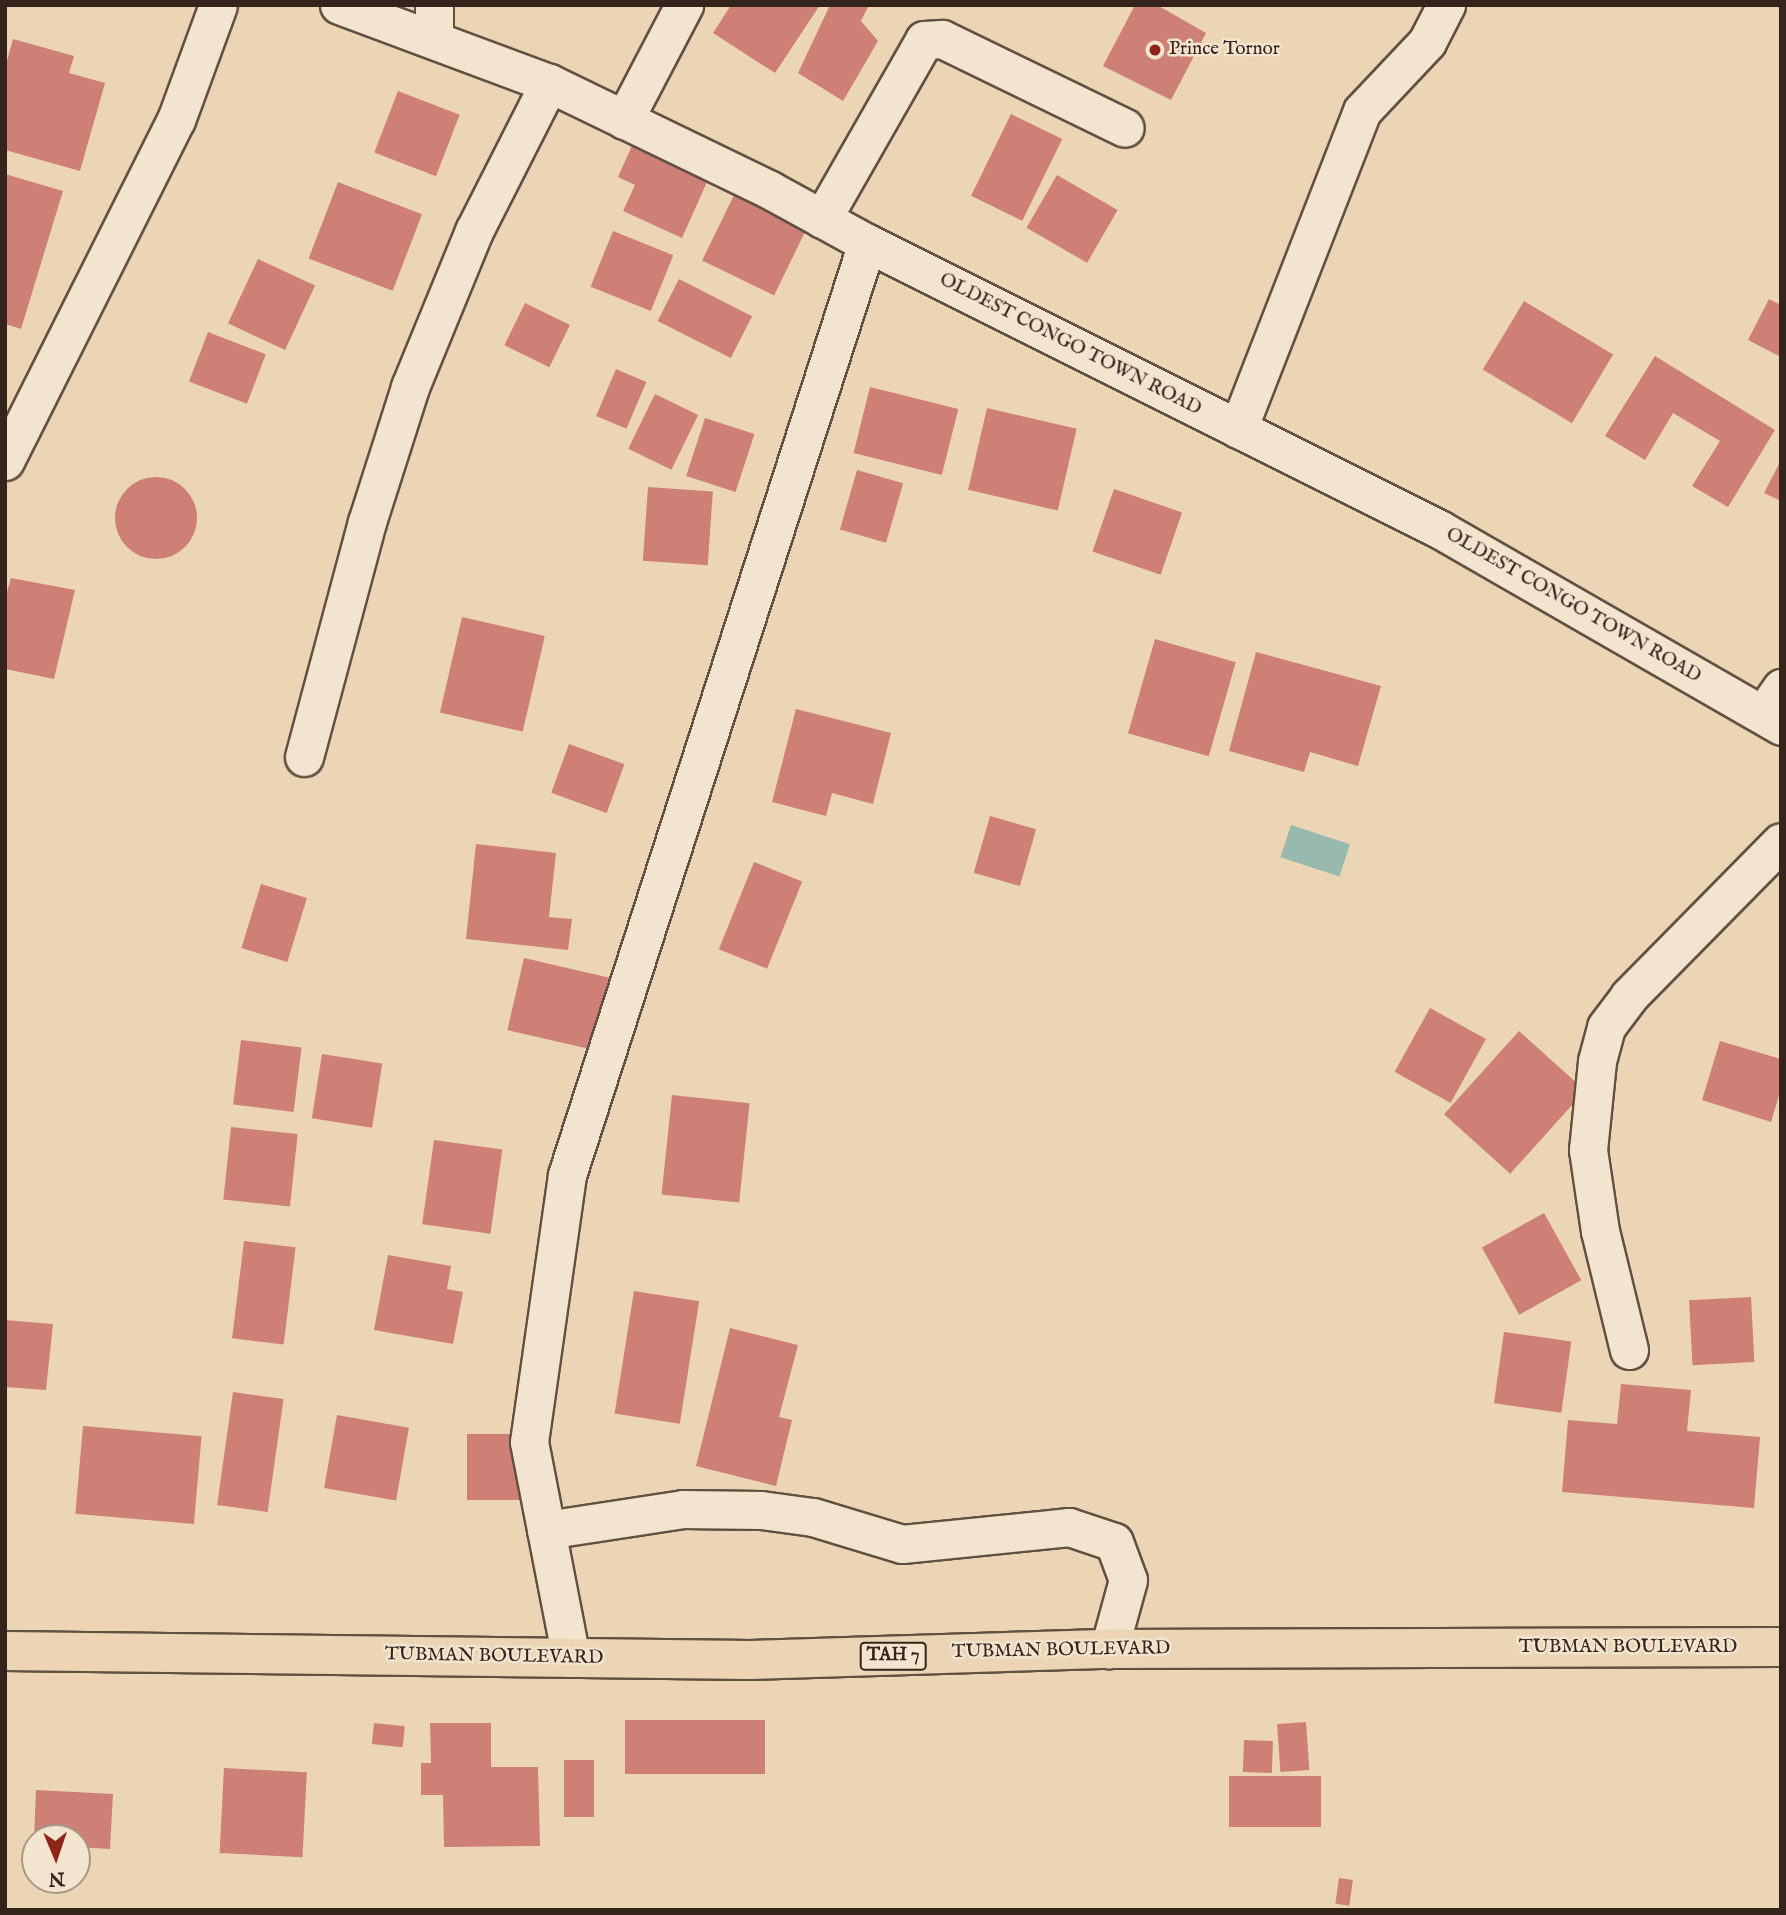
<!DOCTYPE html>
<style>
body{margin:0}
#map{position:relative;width:1786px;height:1915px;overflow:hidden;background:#ebd5b5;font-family:"IM FELL English",serif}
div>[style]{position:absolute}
.water>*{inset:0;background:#98b9ad;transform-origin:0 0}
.building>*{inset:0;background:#ce8077;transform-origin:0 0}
.round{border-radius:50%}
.roads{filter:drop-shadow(2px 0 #625042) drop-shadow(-2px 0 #625042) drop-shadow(0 2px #625042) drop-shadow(0 -2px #625042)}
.minor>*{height:37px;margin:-18.5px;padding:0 18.5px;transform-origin:18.5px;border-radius:18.5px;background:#f2e4cf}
.highway>*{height:38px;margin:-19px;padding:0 19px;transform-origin:19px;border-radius:19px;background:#ebd5b5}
.dots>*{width:19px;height:19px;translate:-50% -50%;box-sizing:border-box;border:4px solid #f2e4cf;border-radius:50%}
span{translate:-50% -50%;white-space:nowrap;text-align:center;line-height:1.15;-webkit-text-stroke:5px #f2e4cf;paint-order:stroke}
.shield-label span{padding:2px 5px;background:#f2e4cf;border:2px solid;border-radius:5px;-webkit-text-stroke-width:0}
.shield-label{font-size:18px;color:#35241c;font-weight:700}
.poi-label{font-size:19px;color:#35241c}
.left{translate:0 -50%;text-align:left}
.street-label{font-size:19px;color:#35241c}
.frame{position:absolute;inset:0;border:7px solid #35241c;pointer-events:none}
.north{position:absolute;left:21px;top:1824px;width:70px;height:70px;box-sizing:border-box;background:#f2e4cf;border:2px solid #a69787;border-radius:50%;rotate:178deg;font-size:19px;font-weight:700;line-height:28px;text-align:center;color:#35241c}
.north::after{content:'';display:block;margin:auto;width:24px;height:32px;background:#8f2418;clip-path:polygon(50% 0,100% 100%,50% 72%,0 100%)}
</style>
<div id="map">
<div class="water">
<i style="left:1291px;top:825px;width:62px;height:34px;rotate:18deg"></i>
</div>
<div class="building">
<i style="clip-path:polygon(731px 5px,820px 5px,775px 73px,713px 33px)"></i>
<i style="clip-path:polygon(830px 5px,869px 5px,861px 21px,878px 41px,843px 101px,798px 73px)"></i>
<i style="clip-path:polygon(1135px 5px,1157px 5px,1206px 33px,1171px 100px,1103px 66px)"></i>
<i style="clip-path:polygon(13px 39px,74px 56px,69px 73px,105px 83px,80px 171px,5px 150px,5px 68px)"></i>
<i style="left:398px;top:91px;width:66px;height:66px;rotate:21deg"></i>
<i style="left:1011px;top:114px;width:57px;height:91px;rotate:26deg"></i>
<i style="clip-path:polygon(635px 139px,711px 173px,682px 238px,623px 211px,635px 185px,618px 177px)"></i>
<i style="clip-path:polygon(5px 174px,63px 191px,21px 329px,5px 324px)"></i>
<i style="left:1057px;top:175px;width:70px;height:61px;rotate:30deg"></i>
<i style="left:338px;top:182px;width:90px;height:82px;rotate:21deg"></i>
<i style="left:735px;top:193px;width:80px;height:75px;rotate:26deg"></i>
<i style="left:613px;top:231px;width:65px;height:60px;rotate:22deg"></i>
<i style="left:258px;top:259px;width:63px;height:71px;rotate:25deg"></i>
<i style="left:679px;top:279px;width:82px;height:47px;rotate:27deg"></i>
<i style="clip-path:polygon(1769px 299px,1781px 305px,1781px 357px,1748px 340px)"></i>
<i style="left:1524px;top:301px;width:104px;height:80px;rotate:31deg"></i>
<i style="left:525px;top:303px;width:50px;height:47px;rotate:26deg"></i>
<i style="left:208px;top:332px;width:62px;height:53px;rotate:21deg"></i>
<i style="clip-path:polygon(1655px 356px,1775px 430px,1728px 507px,1692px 486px,1720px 441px,1673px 413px,1645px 460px,1605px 436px)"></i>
<i style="left:616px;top:369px;width:33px;height:51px;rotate:23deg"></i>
<i style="left:870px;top:387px;width:91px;height:68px;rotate:14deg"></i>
<i style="left:655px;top:394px;width:48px;height:61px;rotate:26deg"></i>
<i style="left:987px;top:408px;width:92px;height:84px;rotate:13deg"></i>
<i style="left:705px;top:418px;width:52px;height:61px;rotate:18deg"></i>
<i style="clip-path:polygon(1781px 460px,1781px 501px,1764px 493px)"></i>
<i style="left:857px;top:470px;width:48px;height:62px;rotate:16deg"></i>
<i class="round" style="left:115px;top:477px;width:82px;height:82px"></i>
<i style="left:648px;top:487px;width:65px;height:74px;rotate:4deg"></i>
<i style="left:1114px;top:489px;width:72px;height:66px;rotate:19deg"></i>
<i style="clip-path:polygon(11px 578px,75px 590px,54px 679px,5px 669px,5px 599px)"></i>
<i style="left:462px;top:617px;width:85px;height:98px;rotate:13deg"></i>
<i style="left:1155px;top:639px;width:84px;height:98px;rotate:16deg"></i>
<i style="clip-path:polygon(1256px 652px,1381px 686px,1358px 766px,1310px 752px,1304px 772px,1229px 751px)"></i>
<i style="clip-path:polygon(796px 709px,891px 733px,873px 804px,832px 793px,826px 816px,772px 802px)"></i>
<i style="left:569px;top:744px;width:59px;height:52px;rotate:20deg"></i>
<i style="left:990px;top:816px;width:48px;height:59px;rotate:16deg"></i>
<i style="clip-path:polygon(476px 844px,556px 853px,549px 917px,572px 919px,568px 950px,466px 939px)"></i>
<i style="left:754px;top:862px;width:52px;height:94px;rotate:22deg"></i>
<i style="left:261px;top:884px;width:48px;height:67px;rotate:17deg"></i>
<i style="left:524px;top:958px;width:90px;height:74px;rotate:13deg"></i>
<i style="left:1430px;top:1008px;width:64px;height:73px;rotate:29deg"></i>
<i style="left:1519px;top:1031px;width:89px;height:112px;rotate:42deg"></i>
<i style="left:241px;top:1040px;width:61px;height:65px;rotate:7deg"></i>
<i style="clip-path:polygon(1720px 1041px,1781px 1059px,1781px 1089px,1771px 1122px,1702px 1100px)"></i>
<i style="left:322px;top:1054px;width:61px;height:65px;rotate:9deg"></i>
<i style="left:672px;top:1095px;width:78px;height:100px;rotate:6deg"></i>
<i style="left:231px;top:1127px;width:67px;height:73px;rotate:6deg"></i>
<i style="left:434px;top:1140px;width:69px;height:85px;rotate:8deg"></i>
<i style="left:1544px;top:1213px;width:77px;height:71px;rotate:61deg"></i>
<i style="left:244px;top:1241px;width:52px;height:98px;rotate:7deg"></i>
<i style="clip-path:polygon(388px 1255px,451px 1266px,447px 1289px,463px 1292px,453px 1344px,374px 1330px)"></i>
<i style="left:634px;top:1291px;width:66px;height:124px;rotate:9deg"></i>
<i style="left:1751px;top:1297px;width:65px;height:62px;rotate:87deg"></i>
<i style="clip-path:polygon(5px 1320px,53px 1324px,46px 1390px,5px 1387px)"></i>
<i style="clip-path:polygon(730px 1328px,798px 1345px,779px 1417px,792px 1420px,776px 1486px,696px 1466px)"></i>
<i style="left:1504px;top:1332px;width:68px;height:72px;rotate:8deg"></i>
<i style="clip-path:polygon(1621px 1384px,1691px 1390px,1687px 1431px,1760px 1437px,1754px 1508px,1562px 1492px,1568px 1420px,1617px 1424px)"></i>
<i style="left:233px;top:1392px;width:51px;height:114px;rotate:8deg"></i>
<i style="left:337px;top:1415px;width:73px;height:74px;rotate:10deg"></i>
<i style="left:83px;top:1426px;width:119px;height:88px;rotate:5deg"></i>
<i style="left:467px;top:1434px;width:60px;height:66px"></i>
<i style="left:625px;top:1720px;width:140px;height:54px"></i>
<i style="left:1306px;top:1722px;width:48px;height:29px;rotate:86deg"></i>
<i style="left:374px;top:1723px;width:31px;height:21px;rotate:6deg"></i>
<i style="clip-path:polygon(430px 1723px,491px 1723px,491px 1767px,538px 1767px,540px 1846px,444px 1847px,443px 1795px,421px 1795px,421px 1763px,431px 1763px)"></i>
<i style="left:1244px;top:1740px;width:29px;height:32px;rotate:2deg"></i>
<i style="left:564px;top:1760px;width:30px;height:57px"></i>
<i style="left:224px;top:1768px;width:83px;height:85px;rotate:3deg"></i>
<i style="left:1321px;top:1776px;width:51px;height:92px;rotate:90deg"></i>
<i style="clip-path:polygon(36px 1790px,113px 1794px,110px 1849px,77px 1847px,77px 1838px,34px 1838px)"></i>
<i style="left:1339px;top:1878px;width:14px;height:26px;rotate:8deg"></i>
</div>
<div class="roads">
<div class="minor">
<i style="left:339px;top:5px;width:224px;rotate:20.4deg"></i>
<i style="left:549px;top:83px;width:246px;rotate:25.8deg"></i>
<i style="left:770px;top:190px;width:111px;rotate:28.7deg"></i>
<i style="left:867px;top:243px;width:640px;rotate:26.57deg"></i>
<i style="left:1439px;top:529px;width:395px;rotate:29.9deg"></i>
<i style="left:434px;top:38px;width:33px;rotate:-90deg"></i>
<i style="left:624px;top:120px;width:130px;rotate:-62.4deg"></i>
<i style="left:822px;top:219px;width:206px;rotate:-60.3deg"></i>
<i style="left:924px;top:40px;width:18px;rotate:-3deg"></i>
<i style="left:942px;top:39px;width:203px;rotate:25.9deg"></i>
<i style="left:1238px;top:429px;width:341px;rotate:-68.7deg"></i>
<i style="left:1362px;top:111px;width:95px;rotate:-46.7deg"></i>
<i style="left:1427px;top:42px;width:42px;rotate:-62.8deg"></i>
<i style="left:5px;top:461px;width:381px;rotate:-63.4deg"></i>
<i style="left:176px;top:120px;width:122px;rotate:-69.9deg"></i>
<i style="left:1763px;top:714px;width:32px;rotate:-55deg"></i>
<i style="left:304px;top:757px;width:243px;rotate:-75deg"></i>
<i style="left:367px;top:522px;width:142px;rotate:-72.3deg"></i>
<i style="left:410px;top:387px;width:169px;rotate:-67.7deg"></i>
<i style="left:474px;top:231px;width:166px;rotate:-63.1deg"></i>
<i style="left:1629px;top:1350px;width:122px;rotate:-103.7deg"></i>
<i style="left:1600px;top:1231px;width:82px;rotate:-98.4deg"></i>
<i style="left:1588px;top:1150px;width:89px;rotate:-84.2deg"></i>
<i style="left:1597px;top:1061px;width:35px;rotate:-75deg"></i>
<i style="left:1606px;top:1027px;width:39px;rotate:-53deg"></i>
<i style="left:1629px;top:996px;width:216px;rotate:-45.4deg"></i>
<i style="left:546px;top:1530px;width:139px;rotate:-8.7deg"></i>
<i style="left:683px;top:1509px;width:78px;rotate:0.7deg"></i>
<i style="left:761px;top:1510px;width:52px;rotate:7.7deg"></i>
<i style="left:813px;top:1517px;width:93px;rotate:16.9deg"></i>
<i style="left:902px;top:1544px;width:168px;rotate:-5.8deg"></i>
<i style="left:1069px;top:1527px;width:47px;rotate:18.4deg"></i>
<i style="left:1114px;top:1542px;width:40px;rotate:69.8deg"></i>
<i style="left:1128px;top:1580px;width:72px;rotate:105.4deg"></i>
<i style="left:571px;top:1658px;width:220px;rotate:-101deg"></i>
<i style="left:529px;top:1442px;width:270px;rotate:-81.9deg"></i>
<i style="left:567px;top:1175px;width:979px;rotate:-72.16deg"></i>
</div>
<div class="highway">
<i style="left:5px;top:1651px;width:745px;rotate:0.69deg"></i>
<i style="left:750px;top:1660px;width:359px;rotate:-1.8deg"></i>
<i style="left:1109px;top:1649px;width:672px;rotate:-0.17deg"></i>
</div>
</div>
<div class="dots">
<i style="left:1155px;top:50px;background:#8f2418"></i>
</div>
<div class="shield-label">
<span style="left:893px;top:1656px">TAH 7</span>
</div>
<div class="poi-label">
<span class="left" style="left:1169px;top:50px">Prince Tornor</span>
</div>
<div class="street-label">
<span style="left:1070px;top:345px;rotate:27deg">OLDEST CONGO TOWN ROAD</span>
<span style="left:1573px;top:606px;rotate:30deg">OLDEST CONGO TOWN ROAD</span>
<span style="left:1628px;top:1648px">TUBMAN BOULEVARD</span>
<span style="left:1061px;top:1651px;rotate:-1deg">TUBMAN BOULEVARD</span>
<span style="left:494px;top:1657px;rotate:1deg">TUBMAN BOULEVARD</span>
</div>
<div class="frame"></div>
<div class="north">N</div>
</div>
